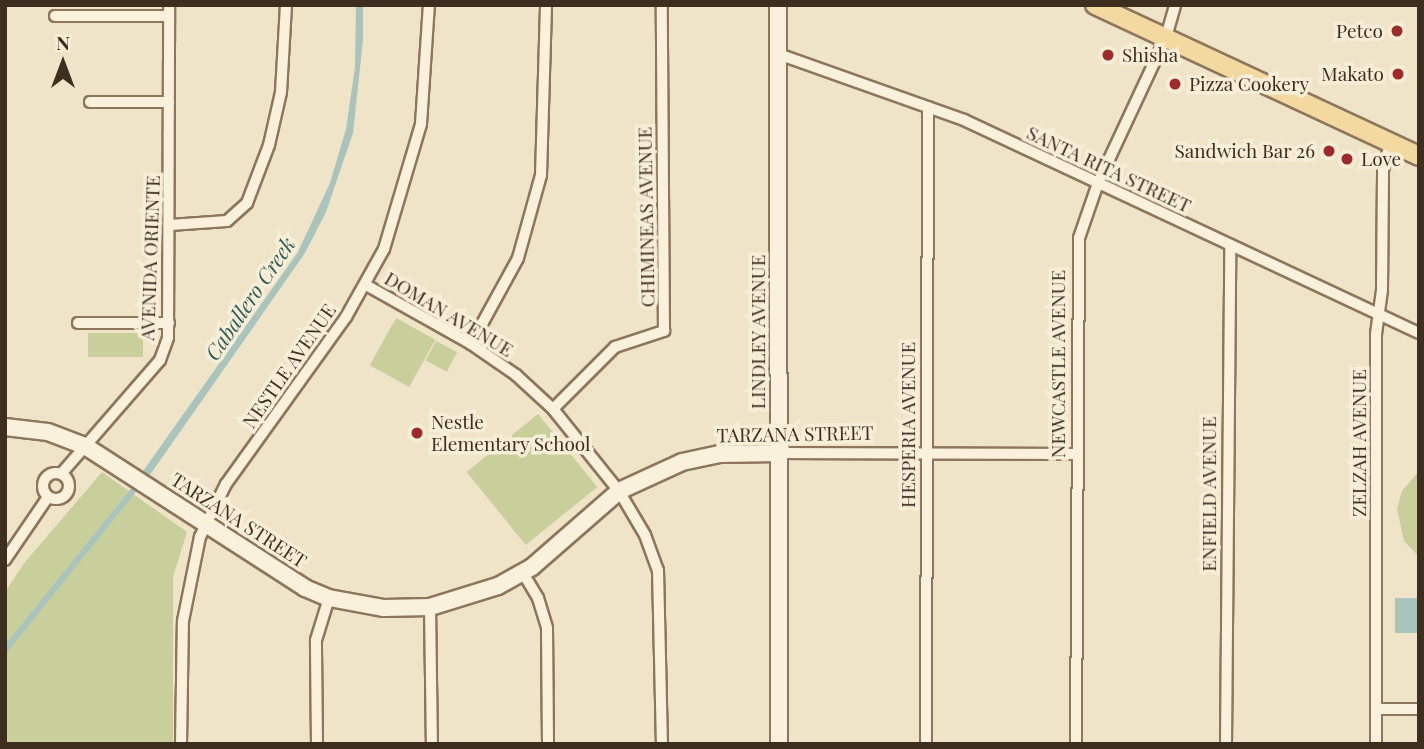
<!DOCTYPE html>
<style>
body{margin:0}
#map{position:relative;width:1424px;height:749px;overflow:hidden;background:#f0e4c8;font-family:"Playfair Display",serif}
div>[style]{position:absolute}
.green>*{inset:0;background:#c9cf9b;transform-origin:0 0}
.water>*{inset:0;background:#a9c4bc;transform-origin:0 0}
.roads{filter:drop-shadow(2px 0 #8d765c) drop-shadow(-2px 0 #8d765c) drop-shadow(0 2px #8d765c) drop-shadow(0 -2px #8d765c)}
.street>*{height:10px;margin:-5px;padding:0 5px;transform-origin:5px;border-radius:5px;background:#faf1dc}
.street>.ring{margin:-5px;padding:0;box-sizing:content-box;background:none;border:10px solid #faf1dc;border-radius:50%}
.secondary>*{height:16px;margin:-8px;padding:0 8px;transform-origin:8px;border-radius:8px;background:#faf1dc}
.primary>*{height:18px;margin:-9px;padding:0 9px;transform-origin:9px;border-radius:9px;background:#f3d9a0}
.dots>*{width:19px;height:19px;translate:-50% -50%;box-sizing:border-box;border:4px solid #f7eed8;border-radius:50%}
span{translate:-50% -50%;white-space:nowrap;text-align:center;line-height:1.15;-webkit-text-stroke:7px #f7eed8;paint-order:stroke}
.poi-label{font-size:19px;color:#3d2e20}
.right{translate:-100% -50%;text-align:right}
.left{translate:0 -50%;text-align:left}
.street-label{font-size:19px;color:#3d2e20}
.water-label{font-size:21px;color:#2f5d5a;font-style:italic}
.frame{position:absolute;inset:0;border:7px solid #3d2e20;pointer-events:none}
.north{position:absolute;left:28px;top:28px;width:70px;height:70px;-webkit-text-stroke:5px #f7eed8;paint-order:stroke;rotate:0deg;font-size:19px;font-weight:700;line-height:28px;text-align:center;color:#3d2e20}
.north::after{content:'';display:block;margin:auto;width:24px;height:32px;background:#3d2e20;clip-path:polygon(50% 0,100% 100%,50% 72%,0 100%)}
</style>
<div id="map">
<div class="green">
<i style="left:396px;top:318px;width:45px;height:54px;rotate:29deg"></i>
<i style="left:143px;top:333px;width:24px;height:55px;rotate:90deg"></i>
<i style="left:436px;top:341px;width:24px;height:22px;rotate:28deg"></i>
<i style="left:538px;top:414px;width:94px;height:92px;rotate:51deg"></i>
<i style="clip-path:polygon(1419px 471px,1419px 557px,1404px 541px,1397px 509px,1402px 491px)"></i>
<i style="clip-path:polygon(102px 472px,187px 532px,173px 577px,173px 744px,5px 744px,5px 592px,25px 562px)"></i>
</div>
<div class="water">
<i style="clip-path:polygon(356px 5px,363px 5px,363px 40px,353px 133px,326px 212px,305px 253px,152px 472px,5px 655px,5px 645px,129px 491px,298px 252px,330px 183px,346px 129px,355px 67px)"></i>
<i style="left:1395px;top:598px;width:24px;height:35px"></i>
</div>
<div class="roads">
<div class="street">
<i style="left:55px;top:16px;width:114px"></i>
<i style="left:778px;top:54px;width:197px;rotate:19.5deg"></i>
<i style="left:964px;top:120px;width:502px;rotate:25.09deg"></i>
<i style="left:90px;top:102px;width:79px"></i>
<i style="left:170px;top:225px;width:57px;rotate:-4deg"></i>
<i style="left:227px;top:221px;width:27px;rotate:-42deg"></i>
<i style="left:247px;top:203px;width:62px;rotate:-69.2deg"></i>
<i style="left:269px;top:145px;width:54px;rotate:-77.2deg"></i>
<i style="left:281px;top:92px;width:87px;rotate:-86.7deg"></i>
<i style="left:366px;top:285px;width:120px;rotate:29.3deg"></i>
<i style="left:471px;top:344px;width:55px;rotate:34.6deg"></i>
<i style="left:516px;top:375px;width:50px;rotate:42.6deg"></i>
<i style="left:553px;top:409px;width:105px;rotate:51.2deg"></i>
<i style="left:619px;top:491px;width:51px;rotate:59.4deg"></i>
<i style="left:645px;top:535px;width:37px;rotate:70deg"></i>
<i style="left:658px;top:570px;width:174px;rotate:88.7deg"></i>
<i style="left:78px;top:323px;width:91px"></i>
<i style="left:471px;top:344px;width:98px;rotate:-61.3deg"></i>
<i style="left:518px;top:258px;width:86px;rotate:-74.5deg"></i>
<i style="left:541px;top:175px;width:170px;rotate:-88.3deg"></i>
<i style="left:553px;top:409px;width:88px;rotate:-45deg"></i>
<i style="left:615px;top:347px;width:52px;rotate:-18.1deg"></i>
<i style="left:664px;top:331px;width:326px;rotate:-90.4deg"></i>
<i style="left:779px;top:453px;width:297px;rotate:0.2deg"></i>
<i class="ring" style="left:43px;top:473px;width:16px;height:16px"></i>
<i style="left:61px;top:474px;width:151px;rotate:-49deg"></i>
<i style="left:160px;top:360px;width:23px;rotate:-70deg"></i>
<i style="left:168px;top:338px;width:333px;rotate:-89.8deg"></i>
<i style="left:5px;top:560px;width:76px;rotate:-55.7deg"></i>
<i style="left:523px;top:573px;width:29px;rotate:59deg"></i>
<i style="left:538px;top:598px;width:31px;rotate:73deg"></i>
<i style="left:547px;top:628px;width:116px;rotate:89.5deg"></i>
<i style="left:430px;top:607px;width:137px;rotate:89.2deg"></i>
<i style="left:1376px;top:709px;width:43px"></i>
<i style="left:181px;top:744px;width:123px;rotate:-89.1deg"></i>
<i style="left:183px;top:621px;width:86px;rotate:-78.6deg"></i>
<i style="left:200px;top:537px;width:59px;rotate:-63.9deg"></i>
<i style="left:226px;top:484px;width:206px;rotate:-54.3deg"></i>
<i style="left:346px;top:317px;width:78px;rotate:-60.8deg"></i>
<i style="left:384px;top:249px;width:130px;rotate:-73.5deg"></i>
<i style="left:421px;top:124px;width:119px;rotate:-86.2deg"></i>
<i style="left:317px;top:744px;width:104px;rotate:-90.6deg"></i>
<i style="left:316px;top:640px;width:44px;rotate:-72.8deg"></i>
<i style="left:926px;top:744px;width:637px;rotate:-89.82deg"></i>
<i style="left:1076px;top:744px;width:506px;rotate:-89.66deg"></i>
<i style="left:1079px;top:238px;width:58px;rotate:-70.9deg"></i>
<i style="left:1098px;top:183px;width:161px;rotate:-65deg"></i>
<i style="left:1166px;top:37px;width:33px;rotate:-74deg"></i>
<i style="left:1226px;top:744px;width:499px;rotate:-89.5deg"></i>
<i style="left:1376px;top:744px;width:410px;rotate:-90deg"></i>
<i style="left:1376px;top:334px;width:44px;rotate:-82.2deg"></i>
<i style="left:1382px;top:290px;width:120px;rotate:-89.5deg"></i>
<i style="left:1383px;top:170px;width:28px;rotate:-75deg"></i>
</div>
<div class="secondary">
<i style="left:778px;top:5px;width:739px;rotate:89.92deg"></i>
<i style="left:5px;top:427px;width:43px;rotate:6.6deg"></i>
<i style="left:48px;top:432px;width:40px;rotate:21deg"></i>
<i style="left:85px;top:446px;width:262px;rotate:32.8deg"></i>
<i style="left:305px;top:588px;width:26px;rotate:23deg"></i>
<i style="left:329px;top:598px;width:56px;rotate:10.3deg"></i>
<i style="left:384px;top:608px;width:46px;rotate:-1.2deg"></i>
<i style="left:430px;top:607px;width:71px;rotate:-17.2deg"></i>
<i style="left:498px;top:586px;width:39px;rotate:-29deg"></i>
<i style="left:532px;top:567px;width:116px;rotate:-41.1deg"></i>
<i style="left:619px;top:491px;width:69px;rotate:-24.7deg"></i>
<i style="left:682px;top:462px;width:39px;rotate:-12deg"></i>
<i style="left:720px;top:454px;width:59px;rotate:-1deg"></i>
</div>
<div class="primary">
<i style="left:1095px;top:5px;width:357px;rotate:25deg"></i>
</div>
</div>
<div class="dots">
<i style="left:1397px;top:31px;background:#9e2a2b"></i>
<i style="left:1108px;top:55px;background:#9e2a2b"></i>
<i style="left:1398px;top:74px;background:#9e2a2b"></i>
<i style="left:1175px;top:84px;background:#9e2a2b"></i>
<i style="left:1329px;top:151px;background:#9e2a2b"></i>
<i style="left:1347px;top:159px;background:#9e2a2b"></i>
<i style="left:417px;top:433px;background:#9e2a2b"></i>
</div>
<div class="poi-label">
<span class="right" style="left:1383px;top:31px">Petco</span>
<span class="left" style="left:1122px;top:55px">Shisha</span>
<span class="right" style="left:1384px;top:74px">Makato</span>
<span class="left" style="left:1189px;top:84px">Pizza Cookery</span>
<span class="right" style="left:1315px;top:151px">Sandwich Bar 26</span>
<span class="left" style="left:1361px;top:159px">Love</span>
<span class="left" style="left:431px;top:433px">Nestle<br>Elementary School</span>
</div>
<div class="street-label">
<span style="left:1109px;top:169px;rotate:25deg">SANTA RITA STREET</span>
<span style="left:646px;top:217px;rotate:-91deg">CHIMINEAS AVENUE</span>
<span style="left:150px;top:258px;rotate:-88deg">AVENIDA ORIENTE</span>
<span style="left:449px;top:314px;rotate:31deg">DOMAN AVENUE</span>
<span style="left:758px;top:332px;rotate:-90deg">LINDLEY AVENUE</span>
<span style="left:1058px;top:364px;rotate:-90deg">NEWCASTLE AVENUE</span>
<span style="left:289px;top:366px;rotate:-55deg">NESTLE AVENUE</span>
<span style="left:908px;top:425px;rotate:-90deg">HESPERIA AVENUE</span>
<span style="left:795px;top:434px;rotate:-1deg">TARZANA STREET</span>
<span style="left:1359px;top:443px;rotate:-90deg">ZELZAH AVENUE</span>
<span style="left:1209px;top:494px;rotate:-90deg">ENFIELD AVENUE</span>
<span style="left:239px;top:520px;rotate:33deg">TARZANA STREET</span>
</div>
<div class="water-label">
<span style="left:249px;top:298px;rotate:-56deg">Caballero Creek</span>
</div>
<div class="frame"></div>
<div class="north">N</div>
</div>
